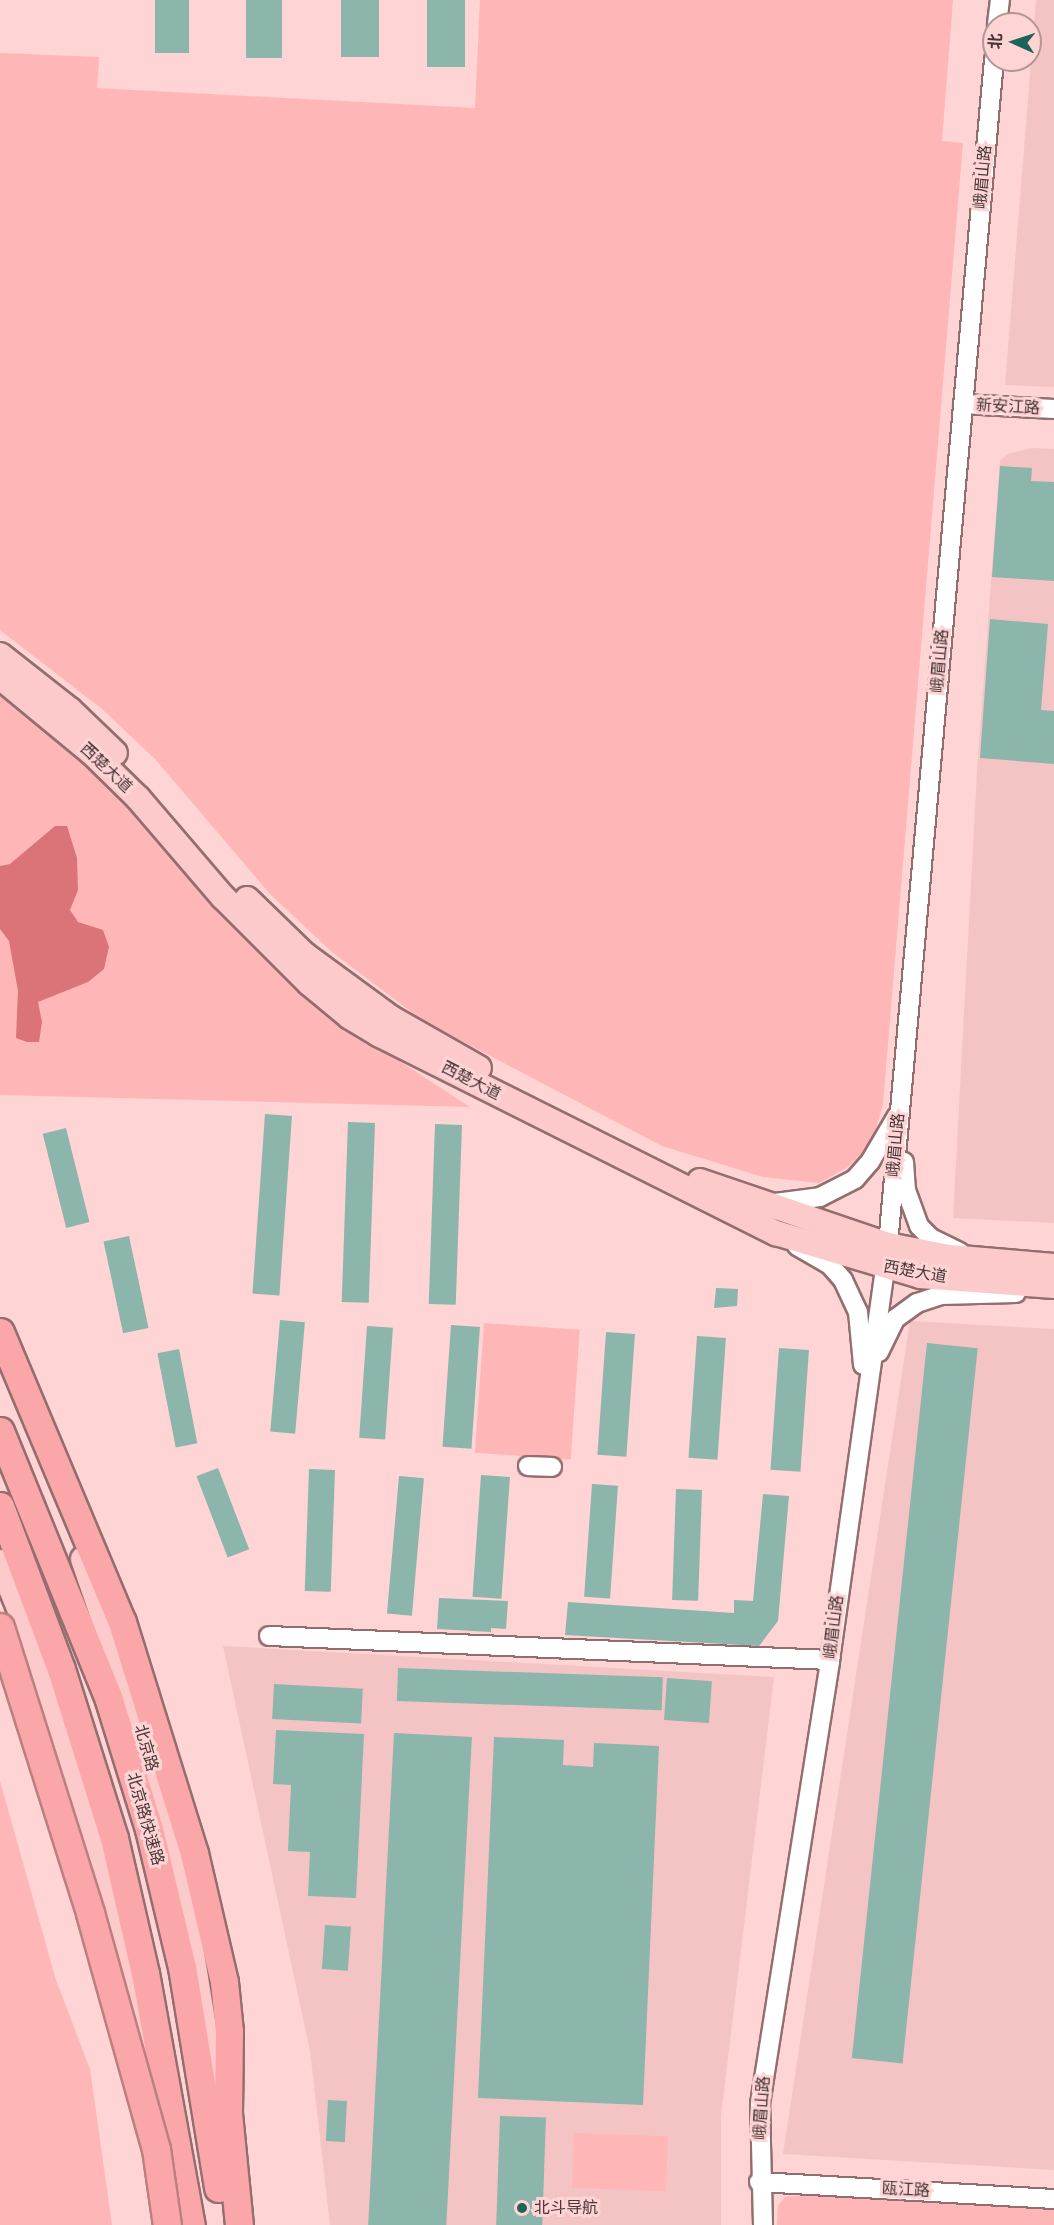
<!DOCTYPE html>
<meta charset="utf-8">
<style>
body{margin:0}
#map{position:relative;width:1054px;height:2225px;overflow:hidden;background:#fed4d4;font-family:"DM Sans","Noto Sans SC",sans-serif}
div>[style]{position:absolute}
.built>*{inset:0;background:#f4c4c4}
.green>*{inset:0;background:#ffb6b7;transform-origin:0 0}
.water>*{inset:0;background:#db7479}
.building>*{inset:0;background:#8cb5ab;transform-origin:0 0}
.roads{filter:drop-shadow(2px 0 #936e6f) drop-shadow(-2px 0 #936e6f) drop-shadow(0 2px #936e6f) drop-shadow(0 -2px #936e6f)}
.minor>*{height:18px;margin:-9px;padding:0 9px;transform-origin:9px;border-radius:9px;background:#fff}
.major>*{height:24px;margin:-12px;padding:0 12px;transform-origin:12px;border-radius:12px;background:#fdcacb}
.highway>*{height:27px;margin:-13.5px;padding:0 13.5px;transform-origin:13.5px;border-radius:13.5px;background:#fba6a8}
.bridges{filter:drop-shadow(2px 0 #bc7f80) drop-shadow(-2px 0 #bc7f80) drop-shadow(0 2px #bc7f80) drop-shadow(0 -2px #bc7f80)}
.highway-bridge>*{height:27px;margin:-13.5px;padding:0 13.5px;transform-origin:13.5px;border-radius:13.5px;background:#fba6a8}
.dots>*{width:16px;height:16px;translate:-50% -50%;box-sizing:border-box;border:3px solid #fed4d4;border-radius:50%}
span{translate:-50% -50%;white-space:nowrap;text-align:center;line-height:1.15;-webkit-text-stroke:6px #fed4d4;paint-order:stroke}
.street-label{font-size:16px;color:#463636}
.poi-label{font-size:16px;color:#463636}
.left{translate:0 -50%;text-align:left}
.north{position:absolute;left:982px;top:12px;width:60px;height:60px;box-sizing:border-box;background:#fed4d4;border:2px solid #b49595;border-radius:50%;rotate:273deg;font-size:16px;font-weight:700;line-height:24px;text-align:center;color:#463636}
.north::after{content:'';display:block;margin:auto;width:21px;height:27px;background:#1c6457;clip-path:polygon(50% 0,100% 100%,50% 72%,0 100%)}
</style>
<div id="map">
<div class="built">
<i style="clip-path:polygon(1036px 0,1054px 0,1054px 387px,1005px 385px)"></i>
<i style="clip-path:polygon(1033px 448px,1054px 449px,1054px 1223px,953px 1218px,977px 772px,1000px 460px,1010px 453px)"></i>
<i style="clip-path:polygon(910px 1321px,1054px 1329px,1054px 2170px,783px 2154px)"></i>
<i style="clip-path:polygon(223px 1646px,774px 1677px,721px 2116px,721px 2225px,330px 2225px,310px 2051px)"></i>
</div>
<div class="green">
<i style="clip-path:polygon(480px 0,953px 0,942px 141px,963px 143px,883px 1104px,872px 1143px,848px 1167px,819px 1183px,763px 1177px,662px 1146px,422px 1020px,332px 952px,270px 894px,155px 759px,102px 709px,0 630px,0 53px,99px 57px,97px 88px,475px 108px)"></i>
<i style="clip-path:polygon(0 692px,25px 708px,139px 815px,288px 977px,384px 1051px,470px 1107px,0 1095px)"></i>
<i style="left:484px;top:1323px;width:96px;height:130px;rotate:4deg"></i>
<i style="clip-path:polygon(0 1781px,56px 1980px,90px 2069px,112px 2225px,0 2225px)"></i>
<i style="left:574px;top:2133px;width:94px;height:55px;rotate:2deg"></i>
<i style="clip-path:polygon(804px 2195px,1054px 2209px,1054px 2225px,777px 2225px,778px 2206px,785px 2197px)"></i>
</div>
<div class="water">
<i style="clip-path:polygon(55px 826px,67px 826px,77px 858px,78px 890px,70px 910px,78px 922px,103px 930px,109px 947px,104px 969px,88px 982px,38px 1002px,42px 1022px,39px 1042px,27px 1042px,16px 1038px,18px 991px,9px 941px,0 929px,0 866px,10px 864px)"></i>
</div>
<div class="building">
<i style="left:155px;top:0;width:34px;height:53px"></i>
<i style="left:246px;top:0;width:36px;height:58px"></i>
<i style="left:341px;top:0;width:38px;height:57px"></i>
<i style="left:427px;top:0;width:38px;height:67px"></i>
<i style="clip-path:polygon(1000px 466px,1032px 468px,1031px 481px,1054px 482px,1054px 581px,992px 577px)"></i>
<i style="clip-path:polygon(990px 619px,1048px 624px,1041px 710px,1054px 711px,1054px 764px,980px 758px)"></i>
<i style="left:265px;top:1114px;width:27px;height:180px;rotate:4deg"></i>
<i style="left:348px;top:1122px;width:27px;height:180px;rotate:2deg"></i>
<i style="left:435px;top:1124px;width:27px;height:180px;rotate:2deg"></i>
<i style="left:66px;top:1128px;width:97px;height:24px;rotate:76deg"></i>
<i style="left:129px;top:1236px;width:94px;height:26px;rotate:78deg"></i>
<i style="clip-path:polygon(716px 1288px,738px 1289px,737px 1306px,714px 1308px)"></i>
<i style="left:280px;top:1320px;width:25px;height:112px;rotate:5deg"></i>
<i style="left:451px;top:1325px;width:29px;height:122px;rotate:4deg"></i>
<i style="left:367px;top:1326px;width:26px;height:112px;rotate:4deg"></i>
<i style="left:606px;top:1332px;width:29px;height:123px;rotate:4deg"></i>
<i style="left:697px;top:1336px;width:29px;height:122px;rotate:4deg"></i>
<i style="left:927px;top:1343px;width:51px;height:719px;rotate:6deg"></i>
<i style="left:779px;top:1348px;width:30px;height:122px;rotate:4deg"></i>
<i style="left:179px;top:1349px;width:96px;height:22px;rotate:79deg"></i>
<i style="left:218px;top:1468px;width:87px;height:23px;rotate:69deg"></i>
<i style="left:309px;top:1469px;width:26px;height:122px;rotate:2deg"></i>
<i style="left:481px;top:1475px;width:29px;height:122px;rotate:4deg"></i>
<i style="left:399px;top:1476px;width:25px;height:138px;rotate:5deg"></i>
<i style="left:592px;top:1484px;width:26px;height:113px;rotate:4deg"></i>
<i style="left:676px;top:1489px;width:26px;height:111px;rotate:2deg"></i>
<i style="clip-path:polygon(763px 1494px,789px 1496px,778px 1621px,759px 1646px,565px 1635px,568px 1602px,734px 1613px,734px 1600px,753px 1601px)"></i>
<i style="clip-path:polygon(439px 1598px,508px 1601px,506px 1629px,491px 1628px,491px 1632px,437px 1629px)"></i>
<i style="left:398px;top:1668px;width:265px;height:33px;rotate:2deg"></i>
<i style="left:667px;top:1678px;width:45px;height:42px;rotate:4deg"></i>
<i style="left:274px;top:1684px;width:89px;height:35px;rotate:3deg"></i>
<i style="clip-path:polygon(276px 1730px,364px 1734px,356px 1898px,308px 1896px,310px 1852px,288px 1851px,291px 1785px,273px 1784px)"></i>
<i style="left:394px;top:1733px;width:78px;height:493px;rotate:3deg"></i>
<i style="clip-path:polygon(494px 1737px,564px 1740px,563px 1765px,593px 1767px,594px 1743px,659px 1746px,643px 2105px,478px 2098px)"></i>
<i style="left:325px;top:1925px;width:26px;height:44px;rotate:4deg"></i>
<i style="left:328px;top:2100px;width:19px;height:41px;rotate:3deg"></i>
<i style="left:500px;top:2116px;width:46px;height:109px;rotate:2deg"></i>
</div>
<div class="roads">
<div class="minor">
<i style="left:997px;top:24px;width:24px;rotate:-83deg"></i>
<i style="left:963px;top:404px;width:91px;rotate:3.1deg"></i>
<i style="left:904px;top:1162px;width:28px;rotate:86deg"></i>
<i style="left:906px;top:1190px;width:38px;rotate:70deg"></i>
<i style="left:919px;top:1226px;width:17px;rotate:45deg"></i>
<i style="left:931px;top:1238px;width:32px;rotate:26deg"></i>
<i style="left:775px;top:1203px;width:45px;rotate:-7.6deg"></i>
<i style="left:820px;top:1197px;width:39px;rotate:-27deg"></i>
<i style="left:855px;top:1179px;width:23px;rotate:-49deg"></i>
<i style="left:870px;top:1162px;width:53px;rotate:-59.6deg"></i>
<i style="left:797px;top:1246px;width:38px;rotate:30deg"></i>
<i style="left:830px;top:1265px;width:20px;rotate:49deg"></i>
<i style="left:843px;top:1280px;width:35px;rotate:65deg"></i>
<i style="left:858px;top:1312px;width:53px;rotate:84.6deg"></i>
<i style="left:879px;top:1352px;width:37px;rotate:-64deg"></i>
<i style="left:895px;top:1319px;width:27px;rotate:-36deg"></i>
<i style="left:917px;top:1303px;width:25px;rotate:-18deg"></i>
<i style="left:941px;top:1295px;width:75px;rotate:-1.5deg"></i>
<i style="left:528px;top:1466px;width:24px;rotate:2deg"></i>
<i style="left:269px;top:1636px;width:562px;rotate:2.45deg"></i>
<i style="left:759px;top:2182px;width:295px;rotate:3.3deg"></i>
<i style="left:763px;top:2225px;width:121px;rotate:-91.4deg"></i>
<i style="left:760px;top:2104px;width:449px;rotate:-81deg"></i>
<i style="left:830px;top:1660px;width:419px;rotate:-82deg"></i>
<i style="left:888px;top:1245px;width:1190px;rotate:-84.89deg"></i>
</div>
<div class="major">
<i style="left:0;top:655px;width:89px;rotate:38.2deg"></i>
<i style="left:70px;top:710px;width:62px;rotate:43.7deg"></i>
<i style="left:0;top:677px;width:119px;rotate:39.6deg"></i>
<i style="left:92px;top:753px;width:64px;rotate:44.4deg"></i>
<i style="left:138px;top:798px;width:130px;rotate:49.4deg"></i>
<i style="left:223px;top:897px;width:122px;rotate:45deg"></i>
<i style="left:309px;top:983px;width:53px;rotate:39.7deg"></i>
<i style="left:350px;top:1017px;width:35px;rotate:31deg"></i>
<i style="left:380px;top:1035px;width:443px;rotate:26.6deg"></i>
<i style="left:776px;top:1233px;width:150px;rotate:16.6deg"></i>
<i style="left:920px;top:1276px;width:134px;rotate:4.3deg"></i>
<i style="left:247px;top:899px;width:81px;rotate:44deg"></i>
<i style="left:305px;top:955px;width:107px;rotate:36.2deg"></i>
<i style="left:391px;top:1018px;width:101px;rotate:29.6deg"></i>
<i style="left:700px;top:1181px;width:199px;rotate:18.8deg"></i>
<i style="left:888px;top:1245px;width:62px;rotate:11.1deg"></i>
<i style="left:949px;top:1257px;width:105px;rotate:4.9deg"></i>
<i style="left:83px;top:1559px;width:187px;rotate:71deg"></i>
<i style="left:144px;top:1736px;width:154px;rotate:76.1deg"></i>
<i style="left:181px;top:1885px;width:194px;rotate:80.8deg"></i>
<i style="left:0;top:1562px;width:66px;rotate:67.7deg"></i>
<i style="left:25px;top:1623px;width:305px;rotate:73deg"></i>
<i style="left:114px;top:1915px;width:160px;rotate:78.5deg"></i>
</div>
<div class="highway">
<i style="left:0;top:1332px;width:315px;rotate:67.2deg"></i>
<i style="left:122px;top:1622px;width:242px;rotate:72.7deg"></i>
<i style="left:194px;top:1853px;width:132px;rotate:76.9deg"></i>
<i style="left:224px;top:1982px;width:49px;rotate:84.2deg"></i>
<i style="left:229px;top:2031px;width:82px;rotate:90.7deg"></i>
<i style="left:228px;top:2113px;width:113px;rotate:84.4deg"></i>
<i style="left:0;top:1431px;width:290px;rotate:67.9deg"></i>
<i style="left:109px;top:1700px;width:135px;rotate:72.8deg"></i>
<i style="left:149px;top:1829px;width:142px;rotate:76.6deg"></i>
<i style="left:182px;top:1967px;width:224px;rotate:80.7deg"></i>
<i style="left:0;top:1506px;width:174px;rotate:69.5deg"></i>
<i style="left:61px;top:1669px;width:177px;rotate:72.6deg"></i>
<i style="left:114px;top:1838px;width:139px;rotate:77.1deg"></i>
<i style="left:145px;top:1973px;width:256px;rotate:79.7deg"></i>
</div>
</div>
<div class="bridges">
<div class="highway-bridge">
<i style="left:0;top:1627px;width:300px;rotate:72.5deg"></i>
<i style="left:90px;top:1913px;width:245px;rotate:74.4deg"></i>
<i style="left:156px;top:2149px;width:77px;rotate:81.8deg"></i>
</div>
</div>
<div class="dots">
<i style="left:522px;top:2208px;background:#1c6457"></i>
</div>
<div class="street-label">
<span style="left:983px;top:177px;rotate:-85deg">峨眉山路</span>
<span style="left:1008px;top:407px;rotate:3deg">新安江路</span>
<span style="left:940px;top:661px;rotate:-85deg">峨眉山路</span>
<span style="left:106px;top:768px;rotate:43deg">西楚大道</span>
<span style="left:471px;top:1081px;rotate:27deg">西楚大道</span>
<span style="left:896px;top:1145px;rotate:-85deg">峨眉山路</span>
<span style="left:915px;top:1272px;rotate:10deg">西楚大道</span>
<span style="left:834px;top:1627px;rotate:-83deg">峨眉山路</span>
<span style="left:146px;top:1748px;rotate:74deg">北京路</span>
<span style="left:145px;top:1819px;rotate:74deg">北京路快速路</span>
<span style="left:762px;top:2108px;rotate:-86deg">峨眉山路</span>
<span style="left:906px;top:2190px;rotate:3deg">瓯江路</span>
</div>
<div class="poi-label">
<span class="left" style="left:534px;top:2208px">北斗导航</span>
</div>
<div class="north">北</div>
</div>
